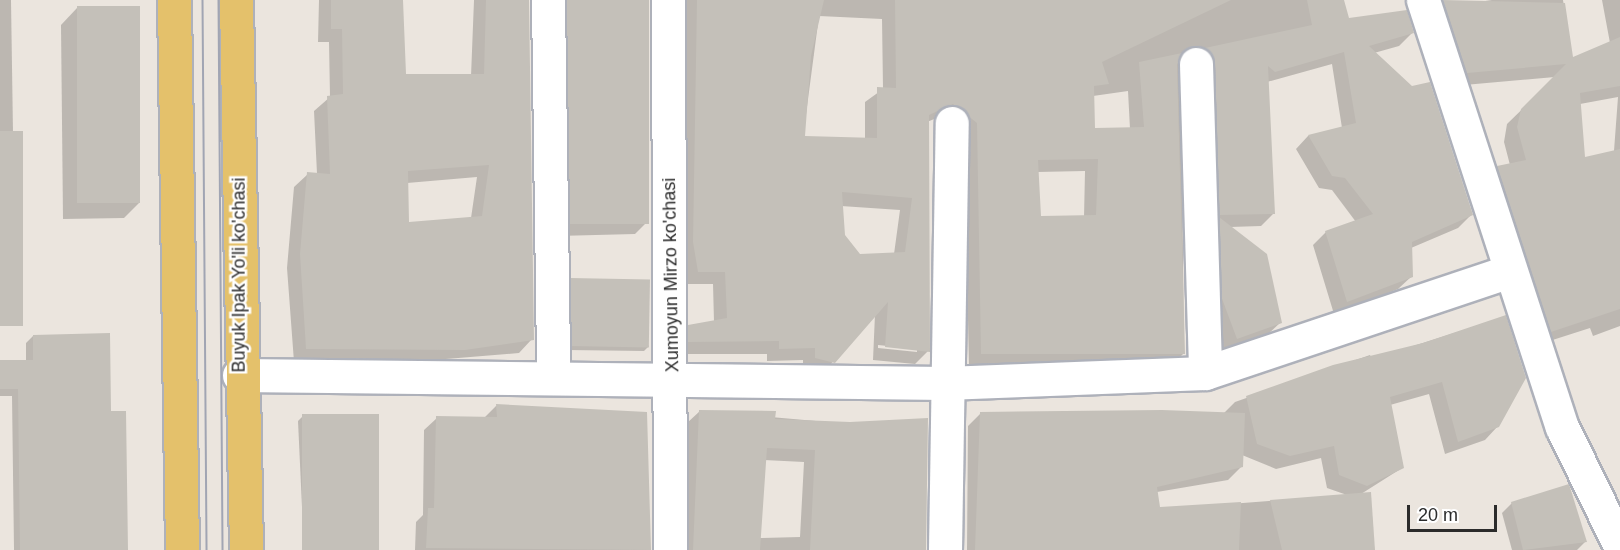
<!DOCTYPE html>
<style>
body{margin:0}
#map{position:relative;width:1620px;height:550px;overflow:hidden;background:#ebe5de;font-family:Helvetica,sans-serif}
div>[style]{position:absolute}
.shadow>*{inset:0;background:#0003}
.building>*{inset:0;background:#c4c0b9;transform-origin:0 0}
.roads{filter:drop-shadow(2px 0 #aeb1ba) drop-shadow(-2px 0 #aeb1ba) drop-shadow(0 2px #aeb1ba) drop-shadow(0 -2px #aeb1ba)}
.minor>*{height:33px;margin:-16.5px;padding:0 16.5px;transform-origin:16.5px;border-radius:16.5px;background:#fff}
.major>*{height:33px;margin:-16.5px;padding:0 16.5px;transform-origin:16.5px;border-radius:16.5px;background:#e4c16b}
.tram>*{height:1.5px;margin:-0.75px;padding:0 0.75px;transform-origin:0.75px;border-radius:0.75px;background:#a1a5b3}
span{translate:-50% -50%;white-space:nowrap;text-align:center;line-height:1.15;-webkit-text-stroke:5px #fff;paint-order:stroke}
.street-label{font-size:18px;color:#2b2b2b}
.scale{position:absolute;left:1407px;top:505px;width:90px;height:27px;box-sizing:border-box;border:3px solid #2b2b2b;border-top:0;padding-left:8px;font-size:18px;line-height:21px;white-space:nowrap;color:#2b2b2b;-webkit-text-stroke:4px #fff;paint-order:stroke}
</style>
<div id="map">
<div class="shadow">
<i style="clip-path:polygon(0 0,11px 0,13px 133px,0 315px)"></i>
<i style="clip-path:polygon(evenodd,319px 0,402px 0,405px 75px,471px 76px,474px 0,528px 0,532px 339px,519px 353px,385px 364px,294px 362px,287px 268px,294px 187px,308px 174px,317px 174px,314px 111px,330px 97px,329px 42px,318px 42px,319px 0,477px 177px,471px 218px,408px 224px,407px 183px,477px 177px)"></i>
<i style="clip-path:polygon(546px 0,649px 0,649px 220px,635px 234px,557px 236px)"></i>
<i style="clip-path:polygon(evenodd,684px 0,1343px 0,1348px 20px,1412px 33px,1399px 46px,1374px 53px,1472px 214px,1458px 228px,1411px 248px,1412px 276px,1398px 289px,1334px 314px,1313px 245px,1326px 232px,1356px 222px,1332px 190px,1319px 188px,1296px 149px,1308px 136px,1342px 128px,1332px 64px,1267px 82px,1274px 213px,1261px 226px,1230px 227px,1281px 322px,1267px 335px,1224px 352px,1209px 309px,1192px 60px,1181px 58px,1184px 353px,1171px 366px,969px 366px,964px 136px,939px 117px,927px 122px,928px 351px,915px 364px,873px 360px,875px 314px,821px 375px,803px 370px,803px 360px,767px 361px,767px 354px,676px 354px,676px 340px,689px 327px,714px 322px,713px 284px,685px 284px,684px 0,819px 16px,882px 19px,883px 89px,865px 102px,865px 139px,803px 137px,819px 16px,684px 0,1128px 91px,1130px 129px,1093px 130px,1093px 96px,1128px 91px,684px 0,1085px 171px,1084px 217px,1040px 218px,1037px 172px,1085px 171px,684px 0,841px 206px,900px 210px,894px 254px,859px 256px,843px 236px,841px 206px,684px 0,878px 345px,917px 349px,917px 352px,878px 348px,878px 345px)"></i>
<i style="clip-path:polygon(evenodd,1492px 0,1563px 0,1572px 59px,1610px 43px,1602px 0,1620px 0,1620px 326px,1593px 336px,1590px 328px,1537px 345px,1484px 181px,1497px 167px,1510px 165px,1504px 142px,1507px 124px,1555px 77px,1453px 86px,1431px 20px,1445px 7px,1492px 0,1618px 97px,1604px 285px,1593px 285px,1580px 104px,1618px 97px)"></i>
<i style="clip-path:polygon(77px 8px,140px 202px,124px 218px,63px 219px,61px 25px)"></i>
<i style="clip-path:polygon(571px 280px,649px 346px,644px 351px,567px 350px,566px 284px)"></i>
<i style="clip-path:polygon(1505px 317px,1498px 426px,1485px 440px,1445px 454px,1429px 394px,1390px 405px,1402px 468px,1361px 494px,1373px 550px,1169px 550px,1178px 508px,1347px 495px,1327px 488px,1321px 458px,1276px 469px,1242px 455px,1241px 467px,1228px 480px,1157px 492px,1149px 550px,967px 550px,968px 426px,981px 413px,1223px 414px,1235px 402px,1370px 355px,1372px 359px)"></i>
<i style="clip-path:polygon(33px 336px,128px 550px,14px 550px,12px 396px,0 396px,0 362px,26px 361px,26px 343px)"></i>
<i style="clip-path:polygon(496px 406px,645px 414px,650px 550px,415px 550px,416px 522px,423px 515px,424px 430px,437px 418px,483px 419px)"></i>
<i style="clip-path:polygon(evenodd,700px 411px,850px 424px,925px 550px,679px 550px,687px 423px,700px 411px,764px 460px,804px 462px,800px 537px,759px 538px,764px 460px)"></i>
<i style="clip-path:polygon(303px 416px,379px 550px,304px 550px,298px 421px)"></i>
<i style="clip-path:polygon(1512px 503px,1585px 542px,1577px 550px,1512px 550px,1502px 513px)"></i>
</div>
<div class="building">
<i style="clip-path:polygon(evenodd,331px 0,403px 0,406px 74px,484px 74px,486px 0,529px 0,534px 340px,465px 350px,306px 349px,300px 254px,307px 172px,330px 174px,327px 96px,343px 94px,342px 29px,331px 29px,331px 0,489px 165px,482px 216px,409px 222px,408px 171px,489px 165px)"></i>
<i style="left:567px;top:0;width:82px;height:224px"></i>
<i style="clip-path:polygon(evenodd,697px 0,824px 0,811px 56px,805px 136px,877px 138px,877px 87px,896px 88px,895px 0,1231px 0,1102px 62px,1109px 84px,1094px 86px,1095px 128px,1144px 127px,1139px 62px,1182px 53px,1177px 65px,1185px 354px,981px 354px,977px 123px,953px 104px,929px 115px,930px 352px,885px 347px,888px 302px,835px 363px,815px 358px,815px 348px,779px 349px,779px 341px,688px 342px,688px 325px,727px 318px,725px 272px,698px 272px,693px 242px,697px 0,1098px 159px,1096px 215px,1041px 216px,1038px 160px,1098px 159px,697px 0,842px 192px,912px 198px,905px 252px,860px 254px,845px 235px,842px 192px)"></i>
<i style="clip-path:polygon(1307px 0,1344px 0,1349px 18px,1407px 10px,1414px 33px,1369px 46px,1412px 86px,1430px 82px,1473px 215px,1412px 242px,1413px 277px,1347px 302px,1325px 231px,1373px 214px,1345px 178px,1332px 176px,1308px 135px,1356px 123px,1344px 52px,1275px 72px,1268px 66px,1275px 214px,1219px 215px,1215px 63px,1205px 48px,1312px 25px)"></i>
<i style="clip-path:polygon(1443px 0,1565px 3px,1573px 57px,1620px 37px,1620px 86px,1580px 93px,1585px 157px,1620px 149px,1620px 309px,1551px 332px,1497px 166px,1526px 160px,1517px 127px,1521px 109px,1566px 64px,1467px 73px)"></i>
<i style="left:140px;top:6px;width:197px;height:63px;rotate:90deg"></i>
<i style="left:0;top:131px;width:23px;height:195px"></i>
<i style="clip-path:polygon(1219px 217px,1267px 254px,1282px 323px,1237px 339px,1221px 296px)"></i>
<i style="left:570px;top:278px;width:80px;height:68px;rotate:1deg"></i>
<i style="clip-path:polygon(1506px 315px,1526px 378px,1499px 427px,1458px 442px,1442px 382px,1390px 397px,1404px 468px,1367px 486px,1339px 475px,1334px 446px,1290px 456px,1257px 444px,1246px 396px,1333px 365px,1423px 343px)"></i>
<i style="clip-path:polygon(110px 333px,111px 411px,126px 411px,128px 550px,20px 550px,18px 389px,0 389px,0 360px,33px 360px,33px 335px)"></i>
<i style="clip-path:polygon(496px 404px,647px 412px,651px 550px,426px 548px,428px 508px,434px 508px,436px 416px,497px 417px)"></i>
<i style="clip-path:polygon(699px 410px,776px 411px,775px 419px,850px 422px,928px 418px,926px 550px,810px 550px,815px 450px,767px 448px,760px 550px,693px 550px)"></i>
<i style="clip-path:polygon(1162px 410px,1245px 413px,1243px 467px,1157px 487px,1160px 507px,1241px 502px,1239px 550px,975px 550px,980px 412px)"></i>
<i style="left:302px;top:414px;width:77px;height:136px"></i>
<i style="clip-path:polygon(1569px 484px,1587px 542px,1523px 550px,1511px 502px)"></i>
<i style="clip-path:polygon(1371px 492px,1375px 550px,1282px 550px,1270px 500px)"></i>
</div>
<div class="roads">
<div class="minor">
<i style="left:548px;top:0;width:376px;rotate:89.2deg"></i>
<i style="left:668px;top:0;width:550px;rotate:89.79deg"></i>
<i style="left:1423px;top:0;width:449px;rotate:72deg"></i>
<i style="left:1562px;top:427px;width:132px;rotate:64deg"></i>
<i style="left:1196px;top:64px;width:309px;rotate:88.3deg"></i>
<i style="left:239px;top:375px;width:706px;rotate:0.65deg"></i>
<i style="left:945px;top:383px;width:260px;rotate:-2.2deg"></i>
<i style="left:1205px;top:373px;width:321px;rotate:-18.5deg"></i>
<i style="left:945px;top:550px;width:427px;rotate:-89.1deg"></i>
</div>
<div class="major">
<i style="left:174px;top:0;width:550px;rotate:89.17deg"></i>
<i style="left:236px;top:0;width:550px;rotate:88.96deg"></i>
</div>
</div>
<div class="tram">
<i style="left:203px;top:0;width:550px;rotate:89.58deg"></i>
<i style="left:219px;top:0;width:550px;rotate:89.58deg"></i>
</div>
<div class="street-label">
<span style="left:239px;top:275px;rotate:-90deg">Buyuk Ipak Yo'li ko'chasi</span>
<span style="left:671px;top:275px;rotate:-91deg">Xumoyun Mirzo ko'chasi</span>
</div>
<div class="scale">20 m</div>
</div>
